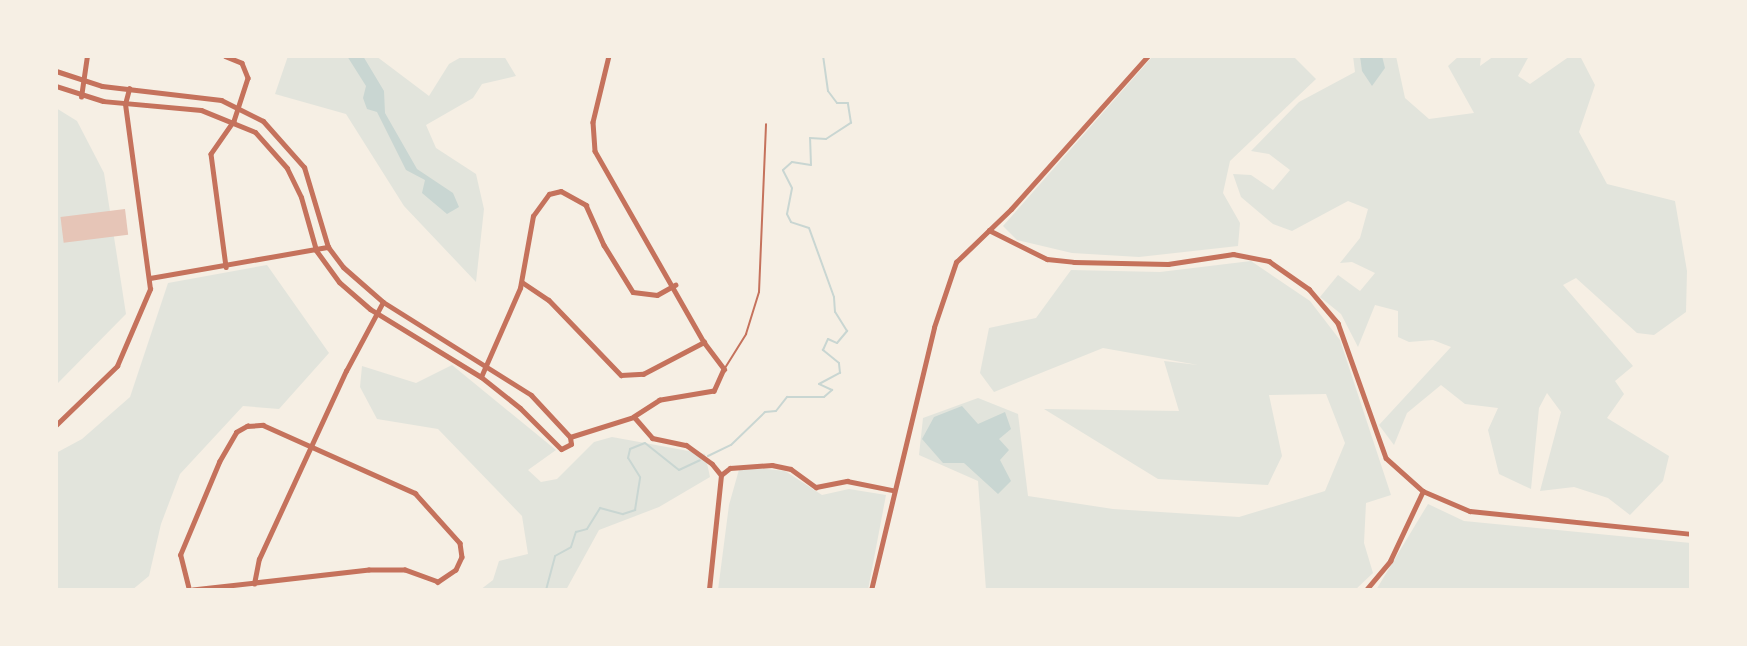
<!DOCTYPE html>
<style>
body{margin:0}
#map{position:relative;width:1747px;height:646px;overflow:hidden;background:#f6efe4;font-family:"Crimson Pro",serif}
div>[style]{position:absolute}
.green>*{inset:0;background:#e2e4dc}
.water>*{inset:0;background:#c9d6d2}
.stream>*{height:2px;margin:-1px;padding:0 1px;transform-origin:1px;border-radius:1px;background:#c9d6d2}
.building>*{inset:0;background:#e6c5b7;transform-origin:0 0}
.service>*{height:2px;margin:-1px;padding:0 1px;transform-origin:1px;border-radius:1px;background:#c5725c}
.minor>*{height:4.5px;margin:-2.25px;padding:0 2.25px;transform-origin:2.25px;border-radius:2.25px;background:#c5725c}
.tertiary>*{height:5px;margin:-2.5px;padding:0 2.5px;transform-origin:2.5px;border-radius:2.5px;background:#c5725c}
span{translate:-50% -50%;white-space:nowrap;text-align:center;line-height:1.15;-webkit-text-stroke:5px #f6efe4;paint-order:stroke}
.frame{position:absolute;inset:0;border:58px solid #f6efe4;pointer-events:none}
</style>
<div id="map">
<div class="green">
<i style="clip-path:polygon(288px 56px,376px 56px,429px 96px,449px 64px,463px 56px,504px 56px,516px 76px,482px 84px,473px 98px,426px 125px,436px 148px,476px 174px,484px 209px,476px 282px,404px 206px,346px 114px,275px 94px)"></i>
<i style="clip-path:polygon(1153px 56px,1293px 56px,1316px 79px,1230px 161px,1223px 193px,1240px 223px,1238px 246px,1139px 257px,1072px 253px,1017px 240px,1003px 226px)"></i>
<i style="clip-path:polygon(1353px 56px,1396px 56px,1405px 98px,1429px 119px,1474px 113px,1448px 66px,1459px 56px,1481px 56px,1480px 66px,1494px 56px,1529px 56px,1518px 76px,1530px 84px,1570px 56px,1580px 56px,1595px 85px,1579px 132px,1607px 184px,1675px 201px,1687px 271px,1686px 312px,1654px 335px,1637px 333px,1576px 278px,1563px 285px,1633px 366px,1615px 381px,1624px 394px,1607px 418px,1669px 456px,1663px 481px,1630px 515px,1608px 498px,1574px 487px,1540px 491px,1561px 412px,1547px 393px,1539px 408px,1531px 489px,1499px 474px,1488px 430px,1498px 408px,1465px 404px,1441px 385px,1407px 413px,1394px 445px,1379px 425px,1451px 347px,1433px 340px,1409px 342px,1398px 337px,1398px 311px,1375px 305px,1358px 347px,1341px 314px,1320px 297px,1338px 275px,1360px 291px,1375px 273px,1352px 262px,1340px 263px,1360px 238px,1368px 209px,1348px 201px,1292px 231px,1273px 224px,1241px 197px,1233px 174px,1251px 175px,1273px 190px,1290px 170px,1269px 154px,1251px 151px,1299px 102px,1355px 72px)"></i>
<i style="clip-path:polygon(56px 108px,77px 121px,104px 173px,126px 314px,56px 385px)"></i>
<i style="clip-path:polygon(1251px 261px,1310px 301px,1340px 340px,1391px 495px,1366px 503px,1364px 543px,1373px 573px,1355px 590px,986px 590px,978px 481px,919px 455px,923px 418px,978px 398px,1018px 414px,1028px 496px,1113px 509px,1239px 517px,1325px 491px,1345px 443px,1326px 394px,1269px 395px,1282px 456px,1268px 485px,1158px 479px,1044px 409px,1179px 411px,1164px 361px,1198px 365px,1103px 348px,994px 392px,980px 373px,989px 328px,1036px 318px,1071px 270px,1160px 272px)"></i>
<i style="clip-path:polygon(267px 265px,329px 353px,279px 409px,243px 406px,180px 474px,161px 524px,149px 576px,132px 590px,56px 590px,56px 453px,82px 439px,130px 397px,168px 283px)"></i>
<i style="clip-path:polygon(452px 365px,556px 450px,528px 470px,541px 482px,557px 479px,594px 442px,612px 437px,705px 454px,710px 477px,659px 507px,599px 530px,566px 590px,480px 590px,493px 580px,499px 561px,528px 554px,522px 516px,438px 429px,377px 419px,360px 387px,362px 366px,416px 383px)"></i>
<i style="clip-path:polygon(740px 466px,785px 471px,822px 495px,849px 489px,886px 495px,868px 590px,718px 590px,729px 505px)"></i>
<i style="clip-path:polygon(1428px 504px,1464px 521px,1691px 543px,1691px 590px,1376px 590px)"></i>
</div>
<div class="water">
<i style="clip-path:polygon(347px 56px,363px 56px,384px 91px,385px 113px,417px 169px,453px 193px,459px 207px,447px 214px,422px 193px,425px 180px,406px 170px,377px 112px,367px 109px,363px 98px,366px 86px)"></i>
<i style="clip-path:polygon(1360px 56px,1382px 56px,1385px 68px,1372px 86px,1362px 71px)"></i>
<i style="clip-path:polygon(962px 406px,978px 424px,1005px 412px,1011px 429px,999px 439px,1009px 450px,1000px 460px,1011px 481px,998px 494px,964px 463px,943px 463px,922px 439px,934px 417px)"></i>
</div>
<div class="stream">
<i style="left:708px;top:456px;width:25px;rotate:-26deg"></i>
<i style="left:731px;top:445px;width:47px;rotate:-44.1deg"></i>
<i style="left:765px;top:412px;width:11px;rotate:-5deg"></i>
<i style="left:776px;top:411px;width:18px;rotate:-52deg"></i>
<i style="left:787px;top:397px;width:37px"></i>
<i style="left:824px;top:397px;width:11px;rotate:-41deg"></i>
<i style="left:832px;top:390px;width:14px;rotate:-155deg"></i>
<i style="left:819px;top:384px;width:24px;rotate:-28deg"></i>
<i style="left:840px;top:373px;width:10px;rotate:-96deg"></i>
<i style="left:839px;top:363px;width:21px;rotate:-141deg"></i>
<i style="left:823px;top:350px;width:12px;rotate:-66deg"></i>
<i style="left:828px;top:339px;width:10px;rotate:24deg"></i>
<i style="left:837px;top:343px;width:16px;rotate:-50deg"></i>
<i style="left:847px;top:331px;width:22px;rotate:-122deg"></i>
<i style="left:835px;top:312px;width:15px;rotate:-94deg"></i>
<i style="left:834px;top:297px;width:73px;rotate:-109.9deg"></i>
<i style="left:809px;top:228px;width:19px;rotate:-162deg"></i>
<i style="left:791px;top:222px;width:9px;rotate:-117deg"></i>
<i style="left:787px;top:214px;width:26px;rotate:-79deg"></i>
<i style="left:792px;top:188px;width:20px;rotate:-117deg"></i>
<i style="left:783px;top:170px;width:12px;rotate:-42deg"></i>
<i style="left:792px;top:162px;width:19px;rotate:9deg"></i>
<i style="left:811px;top:165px;width:27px;rotate:-92deg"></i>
<i style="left:810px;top:138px;width:16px;rotate:4deg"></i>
<i style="left:826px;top:139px;width:30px;rotate:-33deg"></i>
<i style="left:851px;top:123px;width:20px;rotate:-99deg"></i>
<i style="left:848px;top:103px;width:11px;rotate:180deg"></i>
<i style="left:837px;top:103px;width:15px;rotate:-127deg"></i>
<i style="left:828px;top:91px;width:35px;rotate:-98deg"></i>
<i style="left:546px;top:590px;width:35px;rotate:-75deg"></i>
<i style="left:555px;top:556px;width:18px;rotate:-29deg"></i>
<i style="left:571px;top:547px;width:16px;rotate:-72deg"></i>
<i style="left:576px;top:532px;width:11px;rotate:-15deg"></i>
<i style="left:587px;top:529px;width:25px;rotate:-58deg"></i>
<i style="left:600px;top:508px;width:24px;rotate:15deg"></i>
<i style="left:623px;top:514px;width:13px;rotate:-18deg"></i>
<i style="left:635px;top:510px;width:33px;rotate:-81deg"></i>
<i style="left:640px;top:477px;width:22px;rotate:-122deg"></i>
<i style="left:628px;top:458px;width:9px;rotate:-77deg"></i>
<i style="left:630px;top:449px;width:16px;rotate:-22deg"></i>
<i style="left:645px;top:443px;width:43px;rotate:38.5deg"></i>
<i style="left:679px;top:470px;width:23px;rotate:-25deg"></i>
</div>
<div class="building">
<i style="left:125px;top:209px;width:26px;height:65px;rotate:83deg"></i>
</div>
<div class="service">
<i style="left:725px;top:368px;width:40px;rotate:-58deg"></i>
<i style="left:746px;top:334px;width:44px;rotate:-72.8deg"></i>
<i style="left:759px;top:292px;width:168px;rotate:-87.6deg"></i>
</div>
<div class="minor">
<i style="left:225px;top:56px;width:18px;rotate:22deg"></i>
<i style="left:242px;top:63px;width:16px;rotate:68deg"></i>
<i style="left:248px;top:78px;width:45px;rotate:108deg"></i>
<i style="left:234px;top:121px;width:40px;rotate:124.9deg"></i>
<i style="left:211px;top:154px;width:114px;rotate:82.4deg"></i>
<i style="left:609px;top:56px;width:68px;rotate:103.6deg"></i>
<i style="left:593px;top:122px;width:29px;rotate:86deg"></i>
<i style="left:595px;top:151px;width:220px;rotate:60.3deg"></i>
<i style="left:704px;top:342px;width:34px;rotate:53deg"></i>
<i style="left:724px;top:369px;width:24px;rotate:114deg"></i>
<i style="left:714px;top:391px;width:55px;rotate:170.5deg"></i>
<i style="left:660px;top:400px;width:31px;rotate:147deg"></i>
<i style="left:81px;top:97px;width:41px;rotate:-81.7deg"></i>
<i style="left:989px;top:230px;width:65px;rotate:26.6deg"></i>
<i style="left:1047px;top:259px;width:27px;rotate:6deg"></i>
<i style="left:1074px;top:262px;width:94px;rotate:1.2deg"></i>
<i style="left:1168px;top:264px;width:66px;rotate:-8.7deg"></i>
<i style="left:1233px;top:254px;width:37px;rotate:11deg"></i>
<i style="left:1269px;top:261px;width:49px;rotate:35deg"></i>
<i style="left:1309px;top:289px;width:45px;rotate:49.5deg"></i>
<i style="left:1338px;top:323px;width:143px;rotate:70.4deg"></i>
<i style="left:1386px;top:458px;width:50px;rotate:41.7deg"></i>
<i style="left:1423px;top:491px;width:51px;rotate:23.1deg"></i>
<i style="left:1470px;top:511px;width:222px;rotate:5.9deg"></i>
<i style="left:150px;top:278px;width:181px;rotate:-9.9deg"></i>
<i style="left:522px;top:282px;width:32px;rotate:34deg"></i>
<i style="left:549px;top:300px;width:104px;rotate:46.2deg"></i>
<i style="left:621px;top:375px;width:22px;rotate:-3deg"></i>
<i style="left:643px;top:374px;width:69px;rotate:-27.7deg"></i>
<i style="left:481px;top:377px;width:97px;rotate:-66.3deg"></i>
<i style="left:520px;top:288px;width:73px;rotate:-79.8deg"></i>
<i style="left:533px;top:216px;width:27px;rotate:-54deg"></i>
<i style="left:549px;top:194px;width:12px;rotate:-14deg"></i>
<i style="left:561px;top:191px;width:29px;rotate:29deg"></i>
<i style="left:586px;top:205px;width:44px;rotate:65.8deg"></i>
<i style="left:604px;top:245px;width:55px;rotate:58.3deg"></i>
<i style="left:633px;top:292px;width:24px;rotate:7deg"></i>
<i style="left:657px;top:295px;width:21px;rotate:-29deg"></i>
<i style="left:56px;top:425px;width:85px;rotate:-44deg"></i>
<i style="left:117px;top:366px;width:84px;rotate:-66.8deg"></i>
<i style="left:150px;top:289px;width:187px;rotate:-97.7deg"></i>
<i style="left:125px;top:104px;width:16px;rotate:-75deg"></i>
<i style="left:721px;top:475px;width:11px;rotate:-38deg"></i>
<i style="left:730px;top:468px;width:42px;rotate:-4.1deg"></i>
<i style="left:772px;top:465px;width:19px;rotate:12deg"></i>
<i style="left:791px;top:469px;width:31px;rotate:36deg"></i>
<i style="left:816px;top:487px;width:32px;rotate:-11deg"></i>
<i style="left:847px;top:481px;width:46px;rotate:11.3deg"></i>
<i style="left:254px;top:584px;width:25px;rotate:-79deg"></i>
<i style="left:259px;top:559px;width:207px;rotate:-65.2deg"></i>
<i style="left:346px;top:371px;width:78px;rotate:-61.8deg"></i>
<i style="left:189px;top:590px;width:36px;rotate:-104deg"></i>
<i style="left:180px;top:555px;width:101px;rotate:-67.2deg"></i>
<i style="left:219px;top:462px;width:34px;rotate:-60deg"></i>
<i style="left:236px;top:432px;width:13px;rotate:-29deg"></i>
<i style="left:247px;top:426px;width:16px;rotate:-4deg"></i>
<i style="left:263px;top:425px;width:167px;rotate:24.1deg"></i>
<i style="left:415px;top:493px;width:67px;rotate:48deg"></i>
<i style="left:460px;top:543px;width:14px;rotate:82deg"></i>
<i style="left:462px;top:557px;width:14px;rotate:115deg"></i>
<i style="left:456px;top:570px;width:22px;rotate:146deg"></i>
<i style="left:438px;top:582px;width:35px;rotate:-160deg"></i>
<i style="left:405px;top:570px;width:36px;rotate:180deg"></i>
<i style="left:369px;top:570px;width:177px;rotate:173.5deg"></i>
<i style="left:1366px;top:590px;width:38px;rotate:-50deg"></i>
<i style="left:1390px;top:561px;width:77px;rotate:-64.8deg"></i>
</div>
<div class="tertiary">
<i style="left:56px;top:71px;width:48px;rotate:18.1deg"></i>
<i style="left:102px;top:86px;width:120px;rotate:6.7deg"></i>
<i style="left:221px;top:100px;width:47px;rotate:26.6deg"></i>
<i style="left:263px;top:121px;width:62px;rotate:48.3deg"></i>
<i style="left:304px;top:167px;width:84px;rotate:73.3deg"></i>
<i style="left:328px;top:247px;width:25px;rotate:53deg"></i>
<i style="left:343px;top:267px;width:53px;rotate:41.2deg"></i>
<i style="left:383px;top:302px;width:175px;rotate:32.1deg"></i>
<i style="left:531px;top:395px;width:57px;rotate:47.1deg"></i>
<i style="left:570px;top:437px;width:7px;rotate:82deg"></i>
<i style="left:571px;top:444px;width:11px;rotate:153deg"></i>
<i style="left:561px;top:449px;width:58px;rotate:-135deg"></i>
<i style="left:520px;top:408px;width:50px;rotate:-141.5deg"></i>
<i style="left:481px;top:377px;width:130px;rotate:-148.5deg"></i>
<i style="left:370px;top:309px;width:41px;rotate:-138.9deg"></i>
<i style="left:339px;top:282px;width:39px;rotate:-126deg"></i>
<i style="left:316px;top:250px;width:55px;rotate:-105.8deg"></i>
<i style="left:301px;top:197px;width:32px;rotate:-116deg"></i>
<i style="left:287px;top:168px;width:48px;rotate:-131.6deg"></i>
<i style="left:255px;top:132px;width:58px;rotate:-157.8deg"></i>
<i style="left:201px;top:110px;width:98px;rotate:-174.8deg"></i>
<i style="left:103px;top:101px;width:49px;rotate:-162.3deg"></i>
<i style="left:570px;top:437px;width:67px;rotate:-17.4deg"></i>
<i style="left:634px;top:417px;width:28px;rotate:49deg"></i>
<i style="left:652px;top:438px;width:35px;rotate:12deg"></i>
<i style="left:686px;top:445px;width:32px;rotate:36deg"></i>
<i style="left:712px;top:464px;width:14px;rotate:51deg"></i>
<i style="left:721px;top:475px;width:116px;rotate:96deg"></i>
<i style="left:871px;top:590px;width:270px;rotate:-76.5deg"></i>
<i style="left:934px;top:327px;width:69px;rotate:-71.3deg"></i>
<i style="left:956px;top:262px;width:76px;rotate:-43.9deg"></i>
<i style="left:1011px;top:209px;width:205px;rotate:-48.2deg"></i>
</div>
<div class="frame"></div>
</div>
